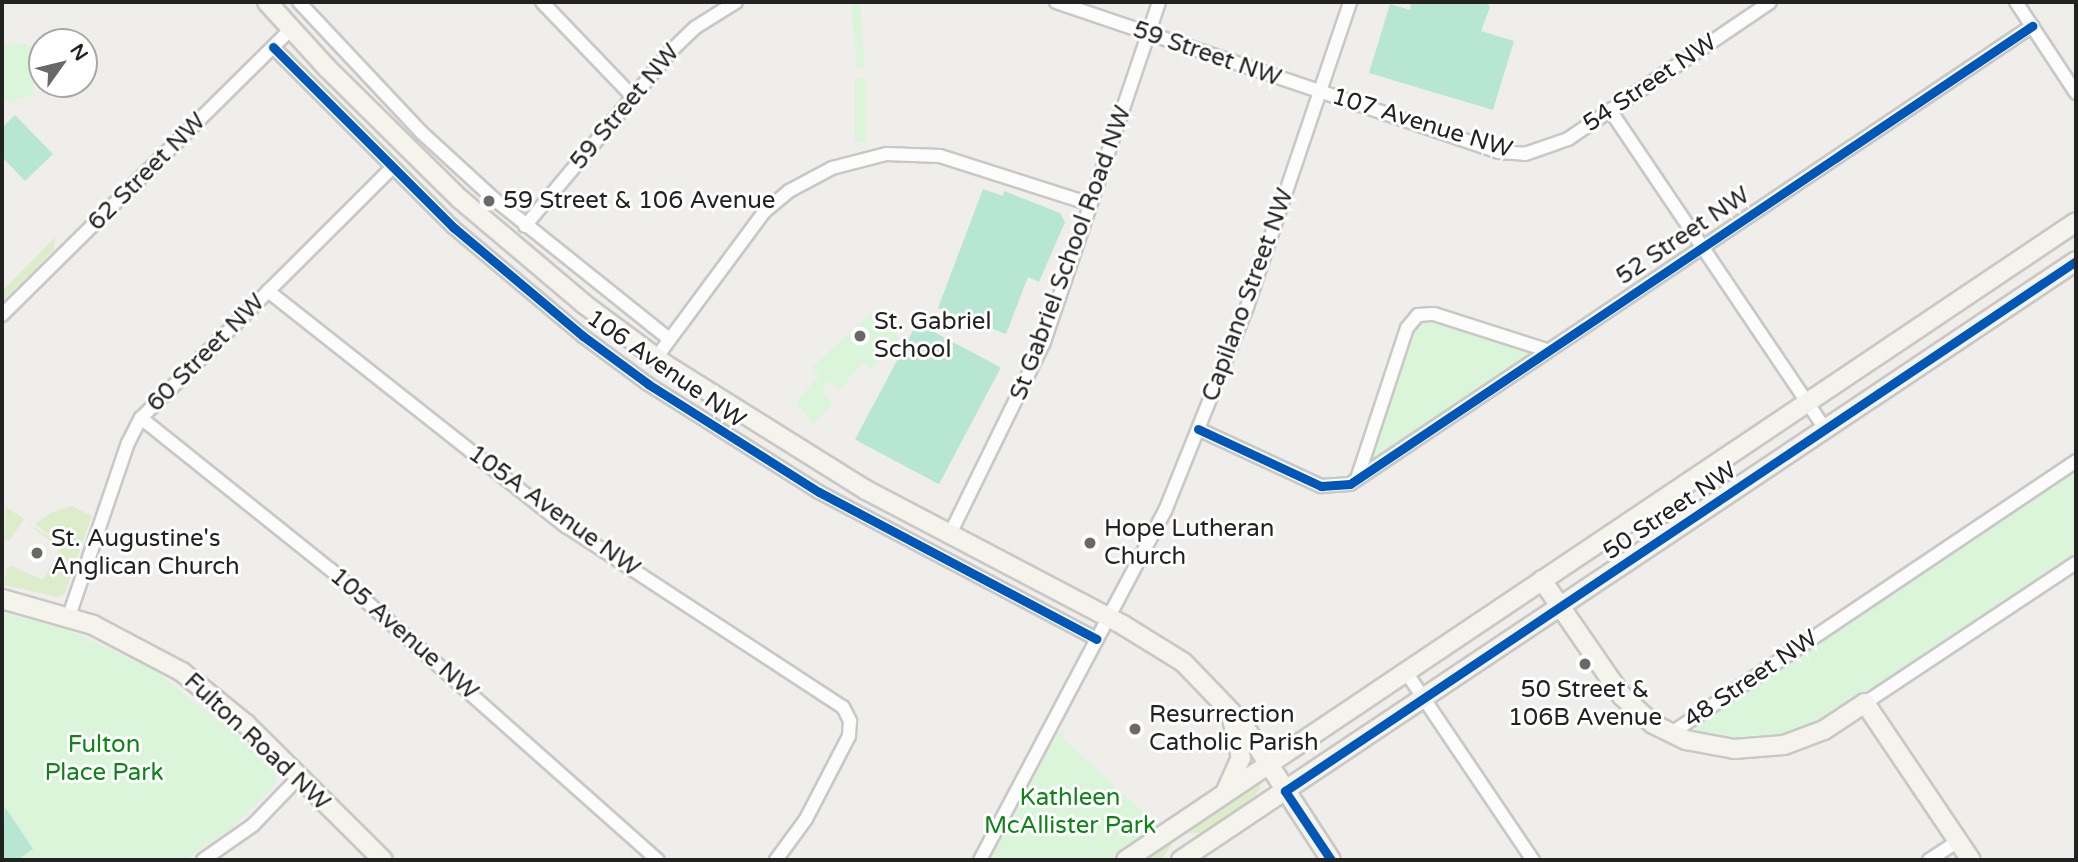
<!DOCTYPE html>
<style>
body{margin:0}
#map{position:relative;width:2078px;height:862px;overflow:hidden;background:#f0eeeb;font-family:"Varela Round",sans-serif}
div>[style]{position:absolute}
.grass>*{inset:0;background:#ddeccb}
.park>*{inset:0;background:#daf5da;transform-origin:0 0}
.pitch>*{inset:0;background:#b7e6d2;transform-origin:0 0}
.roads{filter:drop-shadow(2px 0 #c9c8c7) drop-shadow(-2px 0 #c9c8c7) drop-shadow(0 2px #c9c8c7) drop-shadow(0 -2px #c9c8c7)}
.street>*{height:12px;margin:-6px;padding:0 6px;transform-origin:6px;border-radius:6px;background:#fdfcfc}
.secondary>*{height:18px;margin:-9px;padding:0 9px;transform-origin:9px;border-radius:9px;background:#f4f4ed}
.cycleway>*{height:9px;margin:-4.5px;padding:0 4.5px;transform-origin:4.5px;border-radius:4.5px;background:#0057b8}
.dots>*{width:19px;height:19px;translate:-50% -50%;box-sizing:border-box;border:4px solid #fff;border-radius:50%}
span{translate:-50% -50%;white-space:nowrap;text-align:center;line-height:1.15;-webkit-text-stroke:6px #fff;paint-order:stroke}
.street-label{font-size:24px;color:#222}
.poi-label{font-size:24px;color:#222}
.left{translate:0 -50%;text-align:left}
.park-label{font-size:24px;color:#0c8416}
.frame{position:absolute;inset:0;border:4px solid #222;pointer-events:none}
.north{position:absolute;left:28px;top:28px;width:70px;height:70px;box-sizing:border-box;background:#fff;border:2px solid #a7a7a7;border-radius:50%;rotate:56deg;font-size:19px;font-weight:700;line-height:28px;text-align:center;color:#222}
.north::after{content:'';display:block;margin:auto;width:24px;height:32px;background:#6a6968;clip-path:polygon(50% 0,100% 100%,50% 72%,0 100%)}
</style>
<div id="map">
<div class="grass">
<i style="clip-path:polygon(55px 237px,54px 250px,2px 302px,2px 291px)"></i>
<i style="clip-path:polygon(72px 506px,92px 516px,65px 593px,58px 597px,4px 585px,7px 568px,12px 566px,43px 580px,60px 548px,25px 522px,60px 543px,35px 524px,52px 512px)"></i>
<i style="clip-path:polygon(6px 507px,24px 519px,9px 541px,4px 540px)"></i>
<i style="clip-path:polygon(1256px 782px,1261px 787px,1255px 796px,1201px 833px,1187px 833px,1185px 829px)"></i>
<i style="clip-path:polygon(1170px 839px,1172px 844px,1161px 860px,1139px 860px)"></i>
</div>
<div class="park">
<i style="clip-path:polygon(860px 2px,865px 68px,857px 68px,851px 4px)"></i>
<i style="clip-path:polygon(22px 43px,42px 50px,42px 75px,36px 76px,32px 94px,10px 102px,2px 97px,2px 46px)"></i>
<i style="left:855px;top:79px;width:11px;height:63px"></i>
<i style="clip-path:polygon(870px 314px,885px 332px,890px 327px,899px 338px,870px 370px,864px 362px,839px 390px,829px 381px,822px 391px,833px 404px,813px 424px,796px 402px,819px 376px,812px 367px)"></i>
<i style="clip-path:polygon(1418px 315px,1547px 350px,1357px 480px)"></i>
<i style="clip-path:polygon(2076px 461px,2076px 563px,1834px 723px,1784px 745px,1670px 734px)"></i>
<i style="clip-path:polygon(2px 612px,68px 630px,152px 669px,233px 731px,276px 773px,276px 785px,232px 828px,184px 860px,2px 860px)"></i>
<i style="clip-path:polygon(1063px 732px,1063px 738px,1149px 818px,1161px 824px,1106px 860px,990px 860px,1057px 734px)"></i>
</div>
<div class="pitch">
<i style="clip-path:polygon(1411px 2px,1487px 2px,1490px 7px,1481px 31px,1514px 41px,1493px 110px,1369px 73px,1390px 4px,1410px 10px)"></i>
<i style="clip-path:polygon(15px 115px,53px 154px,25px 181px,2px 157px,2px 128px)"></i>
<i style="clip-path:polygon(983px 189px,1003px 196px,1004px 191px,1060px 213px,1065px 222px,1039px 282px,1028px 277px,1006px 334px,938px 308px)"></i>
<i style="left:917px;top:323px;width:95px;height:132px;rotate:28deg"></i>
<i style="clip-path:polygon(5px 807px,33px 849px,17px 860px,2px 860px)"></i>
</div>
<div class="roads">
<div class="street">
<i style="left:299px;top:2px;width:178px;rotate:46.8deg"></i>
<i style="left:421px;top:132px;width:98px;rotate:42.5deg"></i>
<i style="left:493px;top:198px;width:226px;rotate:38.7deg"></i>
<i style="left:542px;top:2px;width:130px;rotate:46.2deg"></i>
<i style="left:1056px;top:2px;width:468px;rotate:18.7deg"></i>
<i style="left:1499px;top:152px;width:26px;rotate:4deg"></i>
<i style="left:1525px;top:154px;width:46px;rotate:-19.2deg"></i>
<i style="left:1568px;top:139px;width:244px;rotate:-34.1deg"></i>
<i style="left:2016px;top:2px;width:109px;rotate:56.6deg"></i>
<i style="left:273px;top:47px;width:255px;rotate:45deg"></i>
<i style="left:453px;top:227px;width:170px;rotate:40deg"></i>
<i style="left:583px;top:336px;width:81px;rotate:36.4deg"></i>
<i style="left:648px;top:384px;width:202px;rotate:32.3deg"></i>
<i style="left:819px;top:492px;width:314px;rotate:27.9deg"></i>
<i style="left:1610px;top:110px;width:386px;rotate:56deg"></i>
<i style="left:525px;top:226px;width:232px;rotate:-50.1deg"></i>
<i style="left:674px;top:48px;width:30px;rotate:-44deg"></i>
<i style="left:696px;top:27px;width:47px;rotate:-32deg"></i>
<i style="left:268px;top:291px;width:380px;rotate:38.3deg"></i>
<i style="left:566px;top:526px;width:331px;rotate:33.2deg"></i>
<i style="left:843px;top:707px;width:16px;rotate:63deg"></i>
<i style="left:850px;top:721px;width:15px;rotate:94deg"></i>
<i style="left:849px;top:736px;width:93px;rotate:117.4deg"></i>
<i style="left:806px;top:819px;width:51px;rotate:126.2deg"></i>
<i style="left:2px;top:315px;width:407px;rotate:-44.7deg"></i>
<i style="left:656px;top:358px;width:182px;rotate:-53.5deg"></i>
<i style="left:764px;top:212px;width:33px;rotate:-40deg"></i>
<i style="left:789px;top:191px;width:49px;rotate:-28.1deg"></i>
<i style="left:832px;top:168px;width:56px;rotate:-14.5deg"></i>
<i style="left:886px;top:154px;width:54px;rotate:2.1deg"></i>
<i style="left:940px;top:156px;width:157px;rotate:17.7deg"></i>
<i style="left:141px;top:418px;width:243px;rotate:38.7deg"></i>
<i style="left:331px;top:570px;width:437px;rotate:41.6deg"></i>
<i style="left:1198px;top:429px;width:136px;rotate:24.9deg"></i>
<i style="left:1321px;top:486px;width:29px;rotate:-4deg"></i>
<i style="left:1350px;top:484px;width:822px;rotate:-33.88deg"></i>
<i style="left:1357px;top:479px;width:159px;rotate:-71.7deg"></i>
<i style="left:1407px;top:328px;width:17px;rotate:-50deg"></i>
<i style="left:1418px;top:315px;width:16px;rotate:-4deg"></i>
<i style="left:1434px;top:314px;width:119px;rotate:17.7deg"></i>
<i style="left:949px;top:536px;width:216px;rotate:-63.9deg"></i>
<i style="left:1044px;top:342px;width:359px;rotate:-71.3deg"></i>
<i style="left:69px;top:616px;width:183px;rotate:-71.2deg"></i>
<i style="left:128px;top:443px;width:28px;rotate:-63deg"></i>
<i style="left:141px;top:418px;width:353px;rotate:-44.9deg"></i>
<i style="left:1406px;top:672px;width:227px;rotate:56deg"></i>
<i style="left:1865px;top:703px;width:253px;rotate:-33.6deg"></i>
<i style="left:1670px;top:734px;width:489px;rotate:-33.9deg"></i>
<i style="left:203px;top:860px;width:61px;rotate:-35deg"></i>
<i style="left:253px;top:825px;width:66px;rotate:-46.2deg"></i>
<i style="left:980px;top:860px;width:395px;rotate:-62.1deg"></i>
<i style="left:1165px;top:511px;width:220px;rotate:-68.1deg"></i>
<i style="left:1247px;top:307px;width:322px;rotate:-71.3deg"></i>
<i style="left:1929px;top:860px;width:35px;rotate:-33deg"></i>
</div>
<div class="secondary">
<i style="left:267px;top:2px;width:89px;rotate:47.7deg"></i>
<i style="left:327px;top:68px;width:188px;rotate:44.6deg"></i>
<i style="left:461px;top:200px;width:161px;rotate:40.2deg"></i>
<i style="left:584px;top:304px;width:102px;rotate:36.6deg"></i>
<i style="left:666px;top:365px;width:236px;rotate:32deg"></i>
<i style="left:866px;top:490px;width:290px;rotate:27.7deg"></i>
<i style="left:1123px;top:625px;width:70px;rotate:31.7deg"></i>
<i style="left:1183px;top:662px;width:85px;rotate:46deg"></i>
<i style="left:1242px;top:723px;width:163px;rotate:57deg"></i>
<i style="left:1542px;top:580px;width:141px;rotate:55.4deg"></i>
<i style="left:1622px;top:696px;width:42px;rotate:42.1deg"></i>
<i style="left:1653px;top:724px;width:37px;rotate:26deg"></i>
<i style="left:1686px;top:740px;width:49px;rotate:10.6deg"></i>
<i style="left:1734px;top:749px;width:50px;rotate:-4.6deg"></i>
<i style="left:1784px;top:745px;width:43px;rotate:-20.6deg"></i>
<i style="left:1824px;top:730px;width:49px;rotate:-33.4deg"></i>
<i style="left:1865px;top:703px;width:189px;rotate:56deg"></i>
<i style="left:2px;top:599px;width:95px;rotate:15.9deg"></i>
<i style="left:93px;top:625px;width:101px;rotate:27.8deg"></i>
<i style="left:182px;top:672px;width:82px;rotate:39.1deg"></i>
<i style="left:246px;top:724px;width:193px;rotate:44.8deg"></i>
<i style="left:1226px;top:791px;width:36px;rotate:-66deg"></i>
<i style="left:1241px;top:758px;width:40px;rotate:-103deg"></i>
<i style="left:1126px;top:860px;width:1144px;rotate:-33.88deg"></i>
<i style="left:1181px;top:860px;width:1077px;rotate:-33.79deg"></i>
</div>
</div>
<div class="cycleway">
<i style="left:273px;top:47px;width:255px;rotate:45deg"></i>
<i style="left:453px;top:227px;width:170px;rotate:40deg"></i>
<i style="left:583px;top:336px;width:81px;rotate:36.4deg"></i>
<i style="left:648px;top:384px;width:202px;rotate:32.3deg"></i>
<i style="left:819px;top:492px;width:314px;rotate:27.9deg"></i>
<i style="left:1198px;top:429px;width:136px;rotate:24.9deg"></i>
<i style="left:1321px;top:486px;width:29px;rotate:-4deg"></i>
<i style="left:1350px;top:484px;width:822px;rotate:-33.88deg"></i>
<i style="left:1331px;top:860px;width:83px;rotate:-123.7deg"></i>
<i style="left:1285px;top:791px;width:952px;rotate:-33.82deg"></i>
</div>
<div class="dots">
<i style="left:489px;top:201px;background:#6a6968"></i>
<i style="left:860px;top:336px;background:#6a6968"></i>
<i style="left:1090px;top:543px;background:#6a6968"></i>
<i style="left:37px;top:553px;background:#6a6968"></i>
<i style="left:1585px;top:664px;background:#6a6968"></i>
<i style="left:1135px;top:729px;background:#6a6968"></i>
</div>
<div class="street-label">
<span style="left:1207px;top:54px;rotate:19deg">59 Street NW</span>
<span style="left:1650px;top:83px;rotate:-34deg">54 Street NW</span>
<span style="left:625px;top:107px;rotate:-50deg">59 Street NW</span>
<span style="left:1422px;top:123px;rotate:17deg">107 Avenue NW</span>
<span style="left:147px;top:172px;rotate:-45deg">62 Street NW</span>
<span style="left:1683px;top:236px;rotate:-34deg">52 Street NW</span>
<span style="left:1071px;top:253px;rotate:-70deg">St Gabriel School Road NW</span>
<span style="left:1248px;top:295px;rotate:-70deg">Capilano Street NW</span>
<span style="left:206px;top:353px;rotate:-45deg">60 Street NW</span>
<span style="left:666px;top:369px;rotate:35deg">106 Avenue NW</span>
<span style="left:554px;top:511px;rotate:36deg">105A Avenue NW</span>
<span style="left:1670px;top:511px;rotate:-34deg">50 Street NW</span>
<span style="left:404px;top:634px;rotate:41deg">105 Avenue NW</span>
<span style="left:1751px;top:679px;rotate:-34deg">48 Street NW</span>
<span style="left:257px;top:742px;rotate:43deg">Fulton Road NW</span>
</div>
<div class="poi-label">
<span class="left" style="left:503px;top:201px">59 Street &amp; 106 Avenue</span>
<span class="left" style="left:874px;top:336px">St. Gabriel<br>School</span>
<span class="left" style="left:1104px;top:543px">Hope Lutheran<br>Church</span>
<span class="left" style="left:51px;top:553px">St. Augustine's<br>Anglican Church</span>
<span style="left:1585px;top:704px">50 Street &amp;<br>106B Avenue</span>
<span class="left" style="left:1149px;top:729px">Resurrection<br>Catholic Parish</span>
</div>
<div class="park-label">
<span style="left:104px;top:759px">Fulton<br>Place Park</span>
<span style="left:1070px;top:812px">Kathleen<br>McAllister Park</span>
</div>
<div class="frame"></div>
<div class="north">N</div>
</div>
